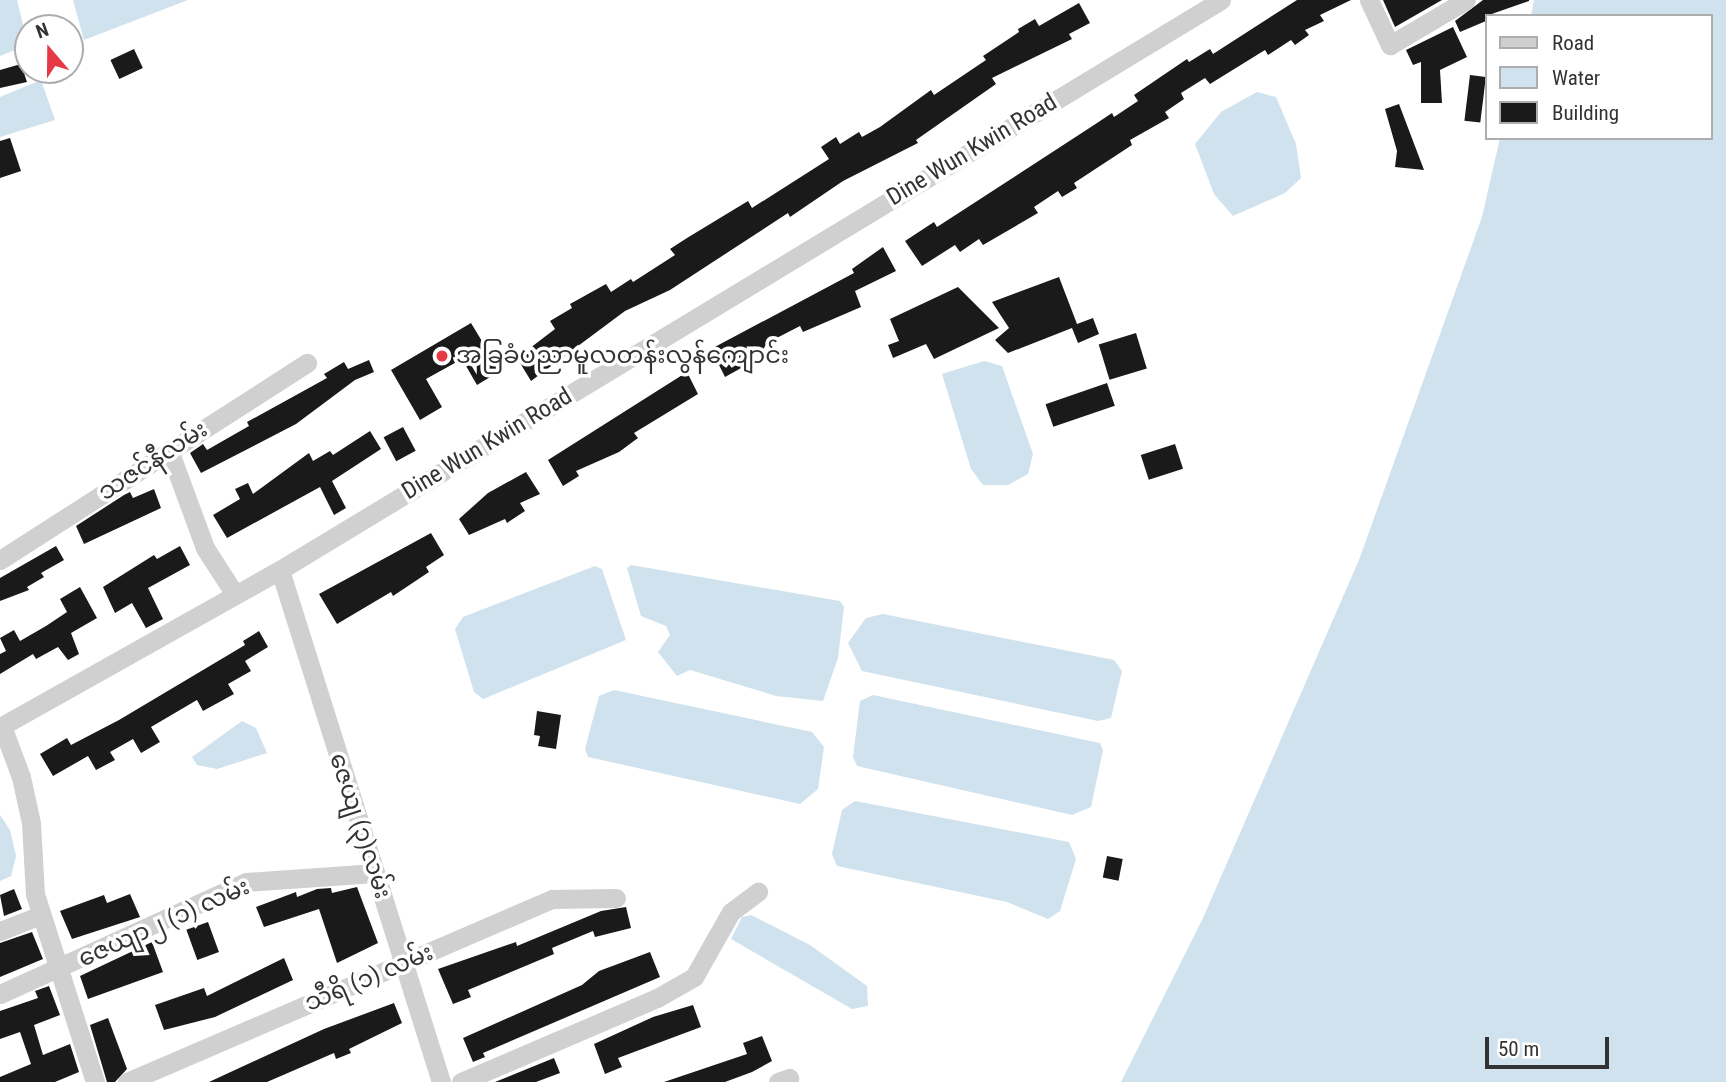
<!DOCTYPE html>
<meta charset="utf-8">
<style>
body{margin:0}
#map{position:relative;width:1726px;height:1082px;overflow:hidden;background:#fff;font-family:"Roboto Condensed","Noto Sans Myanmar",sans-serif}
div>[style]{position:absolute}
.water>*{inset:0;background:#cfe2ee}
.building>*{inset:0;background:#1a1a1a;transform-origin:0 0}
.minor>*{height:19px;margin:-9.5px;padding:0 9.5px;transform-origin:9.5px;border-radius:9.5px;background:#d0d0d0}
.dots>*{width:19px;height:19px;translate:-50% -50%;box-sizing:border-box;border:4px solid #fff;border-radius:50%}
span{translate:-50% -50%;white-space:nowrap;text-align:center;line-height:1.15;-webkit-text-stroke:7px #fff;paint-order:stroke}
.street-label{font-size:24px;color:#333}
.poi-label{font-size:24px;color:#333}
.left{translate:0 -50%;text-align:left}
.legend{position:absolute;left:1485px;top:14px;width:228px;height:126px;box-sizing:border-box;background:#fff;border:2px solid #adadad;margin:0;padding:9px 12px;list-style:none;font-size:21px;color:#333}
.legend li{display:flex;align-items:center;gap:14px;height:35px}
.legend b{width:35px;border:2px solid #adadad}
.north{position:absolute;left:14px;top:14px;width:70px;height:70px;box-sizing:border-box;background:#fff;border:2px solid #adadad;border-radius:50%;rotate:340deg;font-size:19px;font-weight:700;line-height:28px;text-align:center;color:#333}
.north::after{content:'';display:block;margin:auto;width:24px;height:32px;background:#e63946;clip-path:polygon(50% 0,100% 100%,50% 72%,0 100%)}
.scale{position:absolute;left:1485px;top:1037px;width:124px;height:32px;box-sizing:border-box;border:4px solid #333;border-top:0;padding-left:9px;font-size:21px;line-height:24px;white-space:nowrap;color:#333;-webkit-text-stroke:5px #fff;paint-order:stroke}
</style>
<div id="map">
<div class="water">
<i style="clip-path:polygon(0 0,17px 0,28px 45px,0 56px)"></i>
<i style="clip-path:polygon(73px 0,188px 0,84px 40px)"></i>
<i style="clip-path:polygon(1534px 0,1726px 0,1726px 1082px,1121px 1082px,1203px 918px,1359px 560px,1482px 217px,1500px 138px,1710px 138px,1710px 16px,1531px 16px)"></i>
<i style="clip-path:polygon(41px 80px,55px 120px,0 137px,0 97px)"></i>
<i style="clip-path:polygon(1257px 92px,1276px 97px,1296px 144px,1301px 178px,1285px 193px,1233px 216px,1214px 194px,1195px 144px,1221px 112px)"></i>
<i style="clip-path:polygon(984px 361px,1002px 366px,1033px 454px,1028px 474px,1008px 485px,983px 485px,971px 469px,942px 374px)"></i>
<i style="clip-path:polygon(631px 565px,840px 601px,844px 607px,838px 658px,823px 701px,776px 696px,690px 670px,677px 676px,658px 652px,670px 635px,666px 626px,641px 616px,627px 568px)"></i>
<i style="clip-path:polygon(595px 566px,602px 569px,626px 640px,483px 699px,474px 692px,455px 629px,463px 617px)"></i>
<i style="clip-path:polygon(883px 614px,1114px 660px,1122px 671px,1111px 718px,1098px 721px,862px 671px,848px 643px,866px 618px)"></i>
<i style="clip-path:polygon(614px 690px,812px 732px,824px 747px,818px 789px,800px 804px,588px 757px,585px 749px,599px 696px)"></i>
<i style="clip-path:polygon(873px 695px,1100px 743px,1103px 750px,1091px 807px,1072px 815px,857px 766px,853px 757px,860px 701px)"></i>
<i style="clip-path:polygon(242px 721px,256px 728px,267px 753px,217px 769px,197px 765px,192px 757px)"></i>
<i style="clip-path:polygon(855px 801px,1069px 842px,1076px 859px,1060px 911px,1048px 919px,1007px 902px,837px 866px,832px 854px,842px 810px)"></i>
<i style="clip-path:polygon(0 815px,10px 830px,16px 856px,11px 876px,0 881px)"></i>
<i style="clip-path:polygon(751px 915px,810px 945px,867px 986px,868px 1006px,852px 1009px,731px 939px,742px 917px)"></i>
</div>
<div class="building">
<i style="clip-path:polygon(1297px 0,1351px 0,1320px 15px,1324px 21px,1305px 30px,1309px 35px,1295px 45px,1291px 40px,1268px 55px,1265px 50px,1210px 84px,1205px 78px,1181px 93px,1184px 99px,1165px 112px,1169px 118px,1130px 140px,1132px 145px,1074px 183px,1077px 188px,1062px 197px,1058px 191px,1034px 207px,1038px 213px,983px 245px,979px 239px,960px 252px,955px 245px,922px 266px,905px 241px,934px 222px,937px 227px,1094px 125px,1112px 113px,1114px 117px,1138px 101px,1134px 95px,1187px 59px,1189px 62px,1210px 49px,1213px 54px)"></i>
<i style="clip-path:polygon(1383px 0,1442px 0,1395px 27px)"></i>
<i style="clip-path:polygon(1483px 0,1529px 0,1529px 1px,1486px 16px,1486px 21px,1460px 32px,1455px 21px)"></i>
<i style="clip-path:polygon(1079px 3px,1090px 23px,1069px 34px,1072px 39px,992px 78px,996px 84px,916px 140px,918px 143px,843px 181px,790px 217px,788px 213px,670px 290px,625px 311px,531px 381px,517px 358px,555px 329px,550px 321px,572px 308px,570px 304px,606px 284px,611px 292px,631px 279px,633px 282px,675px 255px,670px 249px,687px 238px,748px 201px,752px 208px,829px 159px,821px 147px,836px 137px,840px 144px,859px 132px,862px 137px,880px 127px,931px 90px,934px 95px,986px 60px,983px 56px,1019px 32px,1018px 29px,1035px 19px,1039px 26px)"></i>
<i style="clip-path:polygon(1453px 27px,1467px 57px,1440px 70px,1442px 103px,1421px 103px,1421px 62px,1413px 65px,1406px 50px)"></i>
<i style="left:134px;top:49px;width:21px;height:26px;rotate:65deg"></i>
<i style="clip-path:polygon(21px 64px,27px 82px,0 88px,0 70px)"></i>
<i style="left:1470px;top:75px;width:16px;height:46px;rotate:7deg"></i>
<i style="clip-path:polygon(1399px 104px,1424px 170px,1395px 167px,1397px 151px,1385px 109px)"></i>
<i style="clip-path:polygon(10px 138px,21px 171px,0 178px,0 141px)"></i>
<i style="clip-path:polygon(883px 247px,896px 271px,855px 291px,861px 307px,803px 332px,800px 326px,767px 343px,761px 353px,741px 362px,743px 367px,725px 377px,711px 349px,854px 273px,852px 269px)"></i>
<i style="clip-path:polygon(1059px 277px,1077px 324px,1093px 318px,1099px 334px,1078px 343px,1072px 328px,1008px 353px,995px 340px,1009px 328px,992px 302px)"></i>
<i style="clip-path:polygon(958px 287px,999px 328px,934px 359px,926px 344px,893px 358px,888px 345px,899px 341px,890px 319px)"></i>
<i style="clip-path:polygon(471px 323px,500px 371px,477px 385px,462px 359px,426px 379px,442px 407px,420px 420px,391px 370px)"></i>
<i style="left:1136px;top:333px;width:37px;height:39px;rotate:73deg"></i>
<i style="clip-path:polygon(369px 360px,374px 372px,355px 380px,296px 424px,201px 473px,190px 453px,203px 444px,207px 450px,249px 426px,247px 422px,327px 378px,324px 374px,344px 362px,348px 369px)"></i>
<i style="clip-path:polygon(687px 372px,698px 394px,634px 433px,638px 438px,619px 452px,576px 471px,579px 476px,563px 486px,548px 460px)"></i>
<i style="left:1107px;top:383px;width:24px;height:65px;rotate:71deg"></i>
<i style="left:403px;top:427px;width:27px;height:22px;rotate:62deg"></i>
<i style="clip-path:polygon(370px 431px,381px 449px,332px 481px,346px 508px,334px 515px,320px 487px,227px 538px,213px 515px,240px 499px,235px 489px,248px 483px,253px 494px,309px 453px,313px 461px,330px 451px,333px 455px)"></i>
<i style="left:1175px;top:444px;width:26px;height:36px;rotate:72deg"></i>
<i style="clip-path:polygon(526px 472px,540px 494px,520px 503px,525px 511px,507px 523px,505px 519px,469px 535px,459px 519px,488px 493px)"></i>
<i style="clip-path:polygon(154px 489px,161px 508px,84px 544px,76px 526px,124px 495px,130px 492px,133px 498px)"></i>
<i style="clip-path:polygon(431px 533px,444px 555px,426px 567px,429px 572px,393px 596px,391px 592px,337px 624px,319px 594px)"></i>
<i style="clip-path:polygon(56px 546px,64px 560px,41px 573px,44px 577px,27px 587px,29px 590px,0 601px,0 578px)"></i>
<i style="clip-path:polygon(180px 546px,190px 565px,148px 588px,163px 619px,146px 628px,132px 603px,115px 613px,103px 587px,154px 555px,157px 559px)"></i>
<i style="clip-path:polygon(80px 587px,97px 618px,71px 633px,79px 654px,68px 660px,58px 647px,36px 659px,33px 654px,0 674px,0 654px,6px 651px,0 638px,14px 630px,20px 641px,46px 626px,67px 612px,60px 599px)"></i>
<i style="clip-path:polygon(259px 631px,268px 647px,245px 661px,251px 671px,228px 684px,234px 694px,203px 711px,197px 700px,151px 727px,160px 742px,141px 753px,133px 739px,110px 752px,115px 760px,96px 770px,88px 756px,53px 776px,40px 754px,67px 738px,71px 745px,119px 720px,245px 645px,243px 641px)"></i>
<i style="clip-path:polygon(537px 711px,561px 715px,556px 749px,538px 746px,540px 736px,534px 735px)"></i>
<i style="left:1107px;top:856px;width:16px;height:22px;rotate:11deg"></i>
<i style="clip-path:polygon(357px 887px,378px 943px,337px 963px,319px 909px,264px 927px,256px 907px,296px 892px,297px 897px,317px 889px,331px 888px,332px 893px)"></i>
<i style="clip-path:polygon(14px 889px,22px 909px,4px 916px,0 895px)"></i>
<i style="clip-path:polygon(130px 894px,140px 917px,72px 939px,60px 911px,104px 895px,107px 903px)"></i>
<i style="clip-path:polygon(626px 907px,631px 928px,595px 937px,593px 931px,552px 948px,554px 954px,468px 990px,471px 997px,453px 1004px,438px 969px,516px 942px,517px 946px,601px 911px)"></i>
<i style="left:208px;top:922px;width:32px;height:23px;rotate:70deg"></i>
<i style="clip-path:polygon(32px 932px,43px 959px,0 977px,0 943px)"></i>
<i style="clip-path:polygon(152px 942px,163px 972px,88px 999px,80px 976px)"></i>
<i style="clip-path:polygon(650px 952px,660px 977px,483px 1053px,485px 1057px,473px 1062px,463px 1038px,582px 985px,599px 971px)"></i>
<i style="clip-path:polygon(284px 958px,293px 980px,215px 1017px,164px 1030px,155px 1005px,204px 988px,207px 996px)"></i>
<i style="clip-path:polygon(49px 986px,60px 1015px,34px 1025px,43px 1055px,70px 1044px,79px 1072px,55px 1082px,0 1082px,0 1077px,31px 1064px,20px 1032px,0 1039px,0 1011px,38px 998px,35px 991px)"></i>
<i style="clip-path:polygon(394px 1003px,402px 1023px,349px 1049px,351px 1053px,336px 1059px,334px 1053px,267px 1082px,209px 1082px,324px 1029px)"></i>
<i style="clip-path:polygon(693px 1005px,701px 1027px,618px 1058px,622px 1067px,605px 1074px,594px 1044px,653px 1017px)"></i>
<i style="clip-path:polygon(108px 1018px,127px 1069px,115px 1082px,107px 1082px,90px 1025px)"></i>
<i style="clip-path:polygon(762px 1036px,772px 1061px,752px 1072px,725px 1082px,664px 1082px,747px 1054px,743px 1043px)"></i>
<i style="clip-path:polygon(554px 1058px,560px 1073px,536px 1082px,495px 1082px)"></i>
</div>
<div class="minor">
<i style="left:1369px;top:0;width:50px;rotate:65deg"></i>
<i style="left:1390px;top:45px;width:88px;rotate:-30.6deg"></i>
<i style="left:169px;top:450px;width:104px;rotate:69.8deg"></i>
<i style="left:205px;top:548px;width:54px;rotate:57.2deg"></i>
<i style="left:0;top:560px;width:365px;rotate:-32.7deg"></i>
<i style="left:280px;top:570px;width:537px;rotate:72.54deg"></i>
<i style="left:2px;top:726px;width:54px;rotate:69.6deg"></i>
<i style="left:21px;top:777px;width:47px;rotate:77.7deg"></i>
<i style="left:31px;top:823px;width:71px;rotate:86.8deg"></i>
<i style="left:35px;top:894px;width:197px;rotate:72.3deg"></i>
<i style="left:0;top:727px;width:321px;rotate:-29.3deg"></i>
<i style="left:280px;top:570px;width:1100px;rotate:-31.2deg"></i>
<i style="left:0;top:931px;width:44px;rotate:-21.3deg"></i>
<i style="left:0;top:994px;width:270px;rotate:-24.5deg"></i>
<i style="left:246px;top:882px;width:129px;rotate:-4deg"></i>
<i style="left:127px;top:1082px;width:463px;rotate:-23.3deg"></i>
<i style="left:552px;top:899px;width:64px;rotate:-0.9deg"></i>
<i style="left:461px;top:1082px;width:213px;rotate:-23.2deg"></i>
<i style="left:657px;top:998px;width:43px;rotate:-29.6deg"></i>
<i style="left:694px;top:977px;width:75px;rotate:-60.4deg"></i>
<i style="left:731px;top:912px;width:34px;rotate:-37deg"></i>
<i style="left:778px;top:1082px;width:12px;rotate:-20deg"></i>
</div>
<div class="dots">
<i style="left:442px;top:356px;background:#e63946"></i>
</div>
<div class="street-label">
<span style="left:972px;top:150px;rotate:-31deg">Dine Wun Kwin Road</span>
<span style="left:487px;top:444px;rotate:-31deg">Dine Wun Kwin Road</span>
<span style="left:153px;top:461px;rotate:-33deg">သဇင်နီလမ်း</span>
<span style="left:360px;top:826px;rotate:72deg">ဇေယျ (၃)လမ်း</span>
<span style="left:164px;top:923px;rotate:-24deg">ဇေယျာ၂ (၁) လမ်း</span>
<span style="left:369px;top:978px;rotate:-23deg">သီရိ (၁) လမ်း</span>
</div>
<div class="poi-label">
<span class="left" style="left:456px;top:356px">အခြခံပညာမူလတန်းလွန်ကျောင်း</span>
</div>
<ul class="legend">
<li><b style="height:9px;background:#d0d0d0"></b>Road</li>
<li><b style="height:19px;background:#cfe2ee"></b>Water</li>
<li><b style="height:19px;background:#1a1a1a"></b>Building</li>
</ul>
<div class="north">N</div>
<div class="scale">50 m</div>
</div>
